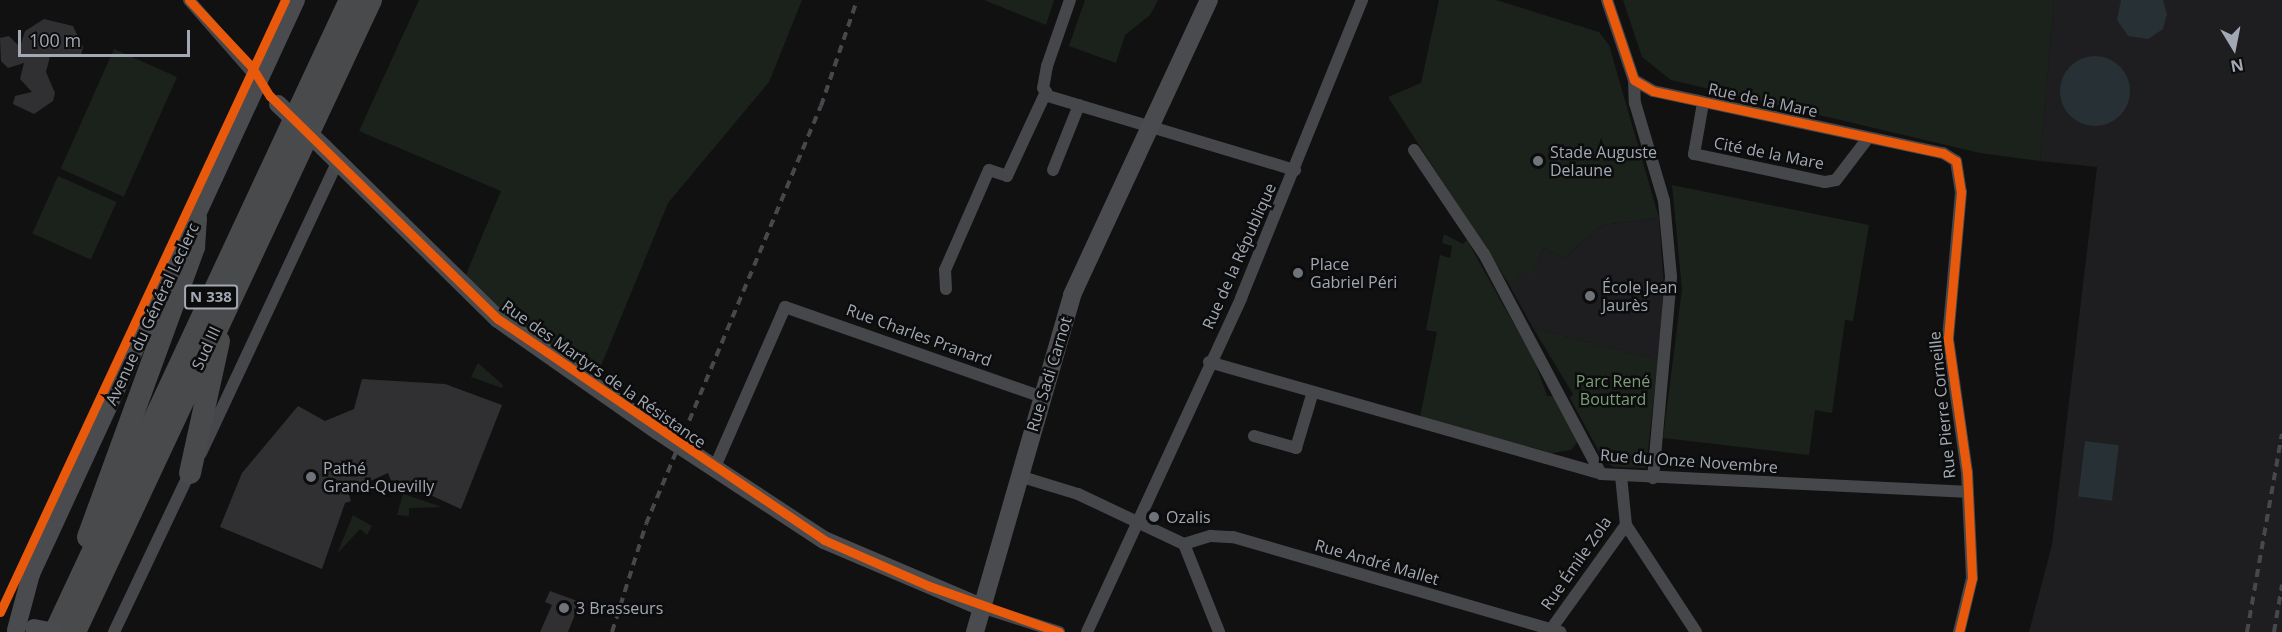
<!DOCTYPE html>
<meta charset="utf-8">
<style>
body{margin:0}
#map{position:relative;width:2282px;height:632px;overflow:hidden;background:#111112;font-family:"Open Sans",sans-serif}
div>[style]{position:absolute}
.built>*{inset:0;background:#1e1e20}
.green>*{inset:0;background:#1b221c;transform-origin:0 0}
.water>*{inset:0;background:#273035;transform-origin:0 0}
.round{border-radius:50%}
.building>*{inset:0;background:#303032}
.street>*{height:12px;margin:-6px;padding:0 6px;transform-origin:6px;border-radius:6px;background:#46474a}
.secondary>*{height:18px;margin:-9px;padding:0 9px;transform-origin:9px;border-radius:9px;background:#4a4b4e}
.highway>*{height:22px;margin:-11px;padding:0 11px;transform-origin:11px;border-radius:11px;background:#484a4c}
.rail>*{height:4px;margin-top:-2px;transform-origin:0;background:repeating-linear-gradient(90deg,#46484b 0 8px,transparent 0 14px)}
.secondary-bridge>*{height:18px;margin:-9px;padding:0 9px;transform-origin:9px;border-radius:9px;background:#4a4b4e}
.cycleway>*{height:9px;margin:-4.5px;padding:0 4.5px;transform-origin:4.5px;border-radius:4.5px;background:#e8590c}
.dots>*{width:16px;height:16px;translate:-50% -50%;box-sizing:border-box;border:3px solid #0c0c0d;border-radius:50%}
span{translate:-50% -50%;white-space:nowrap;text-align:center;line-height:1.15;-webkit-text-stroke:5px #0c0c0d;paint-order:stroke}
.shield-label span{padding:2px 4px;background:#0c0c0d;border:2px solid;border-radius:4px;-webkit-text-stroke-width:0}
.shield-label{font-size:15px;color:#a2a9b4;font-weight:700}
.street-label{font-size:16px;color:#a2a9b4}
.poi-label{font-size:16px;color:#a2a9b4}
.left{translate:0 -50%;text-align:left}
.park-label{font-size:16px;color:#7a9f78}
.north{position:absolute;left:2204px;top:18px;width:60px;height:60px;-webkit-text-stroke:4px #0c0c0d;paint-order:stroke;rotate:170deg;font-size:16px;font-weight:700;line-height:24px;text-align:center;color:#a2a9b4}
.north::after{content:'';display:block;margin:auto;width:21px;height:27px;background:#a2a9b4;clip-path:polygon(50% 0,100% 100%,50% 72%,0 100%)}
.scale{position:absolute;left:18px;top:30px;width:172px;height:27px;box-sizing:border-box;border:3px solid #a2a9b4;border-top:0;padding-left:8px;font-size:18px;line-height:21px;white-space:nowrap;color:#a2a9b4;-webkit-text-stroke:4px #0c0c0d;paint-order:stroke}
</style>
<div id="map">
<div class="built">
<i style="clip-path:polygon(2054px 0,2282px 0,2282px 632px,2029px 632px,2052px 545px,2097px 167px,2040px 161px)"></i>
<i style="clip-path:polygon(1659px 218px,1664px 286px,1658px 360px,1533px 328px,1507px 281px,1514px 284px,1521px 270px,1535px 270px,1543px 248px,1564px 258px,1602px 225px)"></i>
</div>
<div class="green">
<i style="clip-path:polygon(419px 0,802px 0,769px 82px,668px 203px,596px 378px,511px 319px,465px 277px,501px 191px,359px 131px)"></i>
<i style="clip-path:polygon(984px 0,1054px 0,1046px 25px)"></i>
<i style="clip-path:polygon(1085px 0,1158px 0,1150px 15px,1125px 35px,1116px 63px,1069px 46px)"></i>
<i style="clip-path:polygon(1439px 0,1496px 0,1599px 32px,1609px 45px,1659px 218px,1602px 225px,1564px 258px,1543px 248px,1533px 276px,1521px 271px,1514px 284px,1507px 281px,1388px 97px,1421px 83px)"></i>
<i style="clip-path:polygon(1623px 0,2054px 0,2040px 161px,1980px 153px,1671px 80px,1642px 57px)"></i>
<i style="left:114px;top:49px;width:69px;height:131px;rotate:24deg"></i>
<i style="left:58px;top:176px;width:64px;height:63px;rotate:24deg"></i>
<i style="clip-path:polygon(1672px 185px,1869px 225px,1853px 321px,1845px 320px,1832px 413px,1815px 410px,1809px 455px,1663px 438px,1682px 289px)"></i>
<i style="clip-path:polygon(1444px 234px,1463px 244px,1467px 240px,1535px 362px,1547px 396px,1554px 396px,1578px 441px,1571px 450px,1552px 453px,1420px 417px,1437px 332px,1426px 330px,1440px 255px,1450px 258px,1452px 246px,1442px 243px)"></i>
<i style="clip-path:polygon(1533px 328px,1658px 360px,1646px 468px,1614px 467px,1604px 461px,1570px 398px,1573px 394px)"></i>
<i style="clip-path:polygon(478px 363px,503px 385px,502px 388px,471px 377px)"></i>
<i style="clip-path:polygon(403px 494px,442px 507px,409px 508px,409px 516px,397px 515px)"></i>
<i style="clip-path:polygon(353px 515px,372px 526px,367px 535px,360px 529px,337px 554px)"></i>
</div>
<div class="water">
<i style="clip-path:polygon(2121px 0,2163px 0,2167px 14px,2163px 29px,2148px 39px,2128px 36px,2117px 20px)"></i>
<i class="round" style="left:2060px;top:56px;width:70px;height:70px"></i>
<i style="left:2085px;top:441px;width:34px;height:56px;rotate:7deg"></i>
</div>
<div class="building">
<i style="clip-path:polygon(44px 19px,73px 26px,83px 47px,81px 55px,50px 56px,46px 72px,55px 93px,53px 101px,34px 114px,13px 104px,15px 96px,32px 92px,20px 79px,24px 63px,8px 68px,1px 61px,0 38px,9px 36px,20px 47px,25px 31px)"></i>
<i style="clip-path:polygon(362px 379px,445px 384px,502px 405px,461px 509px,397px 480px,392px 483px,388px 473px,348px 491px,351px 501px,345px 503px,322px 569px,220px 527px,242px 473px,298px 406px,325px 421px,354px 409px)"></i>
<i style="clip-path:polygon(550px 591px,580px 602px,568px 632px,540px 632px,552px 605px,545px 602px)"></i>
</div>
<div class="street">
<i style="left:189px;top:0;width:108px;rotate:48.8deg"></i>
<i style="left:1070px;top:0;width:70px;rotate:109.2deg"></i>
<i style="left:1047px;top:66px;width:22px;rotate:100deg"></i>
<i style="left:1043px;top:88px;width:9px;rotate:58deg"></i>
<i style="left:1048px;top:96px;width:258px;rotate:16.7deg"></i>
<i style="left:1607px;top:0;width:84px;rotate:71.4deg"></i>
<i style="left:1634px;top:80px;width:22px;rotate:30deg"></i>
<i style="left:1653px;top:91px;width:297px;rotate:12.1deg"></i>
<i style="left:1943px;top:153px;width:15px;rotate:32deg"></i>
<i style="left:1956px;top:161px;width:31px;rotate:81deg"></i>
<i style="left:1961px;top:192px;width:148px;rotate:95.1deg"></i>
<i style="left:1948px;top:339px;width:134px;rotate:81.9deg"></i>
<i style="left:1967px;top:472px;width:106px;rotate:87.3deg"></i>
<i style="left:1972px;top:578px;width:56px;rotate:103.5deg"></i>
<i style="left:1634px;top:80px;width:23px;rotate:88deg"></i>
<i style="left:1635px;top:103px;width:102px;rotate:73.5deg"></i>
<i style="left:1664px;top:201px;width:76px;rotate:84.7deg"></i>
<i style="left:1671px;top:277px;width:202px;rotate:95.1deg"></i>
<i style="left:1703px;top:103px;width:52px;rotate:100deg"></i>
<i style="left:1694px;top:154px;width:134px;rotate:12.1deg"></i>
<i style="left:1825px;top:182px;width:11px;rotate:-10deg"></i>
<i style="left:1836px;top:180px;width:53px;rotate:-52.7deg"></i>
<i style="left:1414px;top:150px;width:125px;rotate:56.1deg"></i>
<i style="left:1484px;top:254px;width:249px;rotate:62deg"></i>
<i style="left:1053px;top:170px;width:70px;rotate:-68.2deg"></i>
<i style="left:946px;top:289px;width:19px;rotate:-93deg"></i>
<i style="left:945px;top:270px;width:109px;rotate:-66.3deg"></i>
<i style="left:989px;top:170px;width:19px;rotate:18deg"></i>
<i style="left:1007px;top:176px;width:93px;rotate:-65.1deg"></i>
<i style="left:1209px;top:362px;width:408px;rotate:15.9deg"></i>
<i style="left:1601px;top:474px;width:365px;rotate:2.8deg"></i>
<i style="left:1254px;top:436px;width:44px;rotate:15.9deg"></i>
<i style="left:1296px;top:448px;width:55px;rotate:-73.2deg"></i>
<i style="left:201px;top:453px;width:320px;rotate:-64.9deg"></i>
<i style="left:714px;top:469px;width:177px;rotate:-66.3deg"></i>
<i style="left:785px;top:307px;width:272px;rotate:19.3deg"></i>
<i style="left:1019px;top:476px;width:62px;rotate:17deg"></i>
<i style="left:1078px;top:494px;width:117px;rotate:25.3deg"></i>
<i style="left:1184px;top:544px;width:95px;rotate:68.3deg"></i>
<i style="left:1626px;top:525px;width:128px;rotate:56.8deg"></i>
<i style="left:1184px;top:544px;width:28px;rotate:-17deg"></i>
<i style="left:1211px;top:536px;width:22px;rotate:3deg"></i>
<i style="left:1233px;top:537px;width:341px;rotate:16.2deg"></i>
<i style="left:981px;top:607px;width:82px;rotate:17.8deg"></i>
<i style="left:114px;top:632px;width:179px;rotate:-64.6deg"></i>
<i style="left:1087px;top:632px;width:368px;rotate:-65.2deg"></i>
<i style="left:1241px;top:298px;width:322px;rotate:-67.9deg"></i>
<i style="left:1549px;top:632px;width:132px;rotate:-54.3deg"></i>
<i style="left:1626px;top:525px;width:49px;rotate:-95.8deg"></i>
</div>
<div class="secondary">
<i style="left:323px;top:147px;width:245px;rotate:44.5deg"></i>
<i style="left:498px;top:319px;width:195px;rotate:35deg"></i>
<i style="left:658px;top:431px;width:199px;rotate:33.3deg"></i>
<i style="left:824px;top:540px;width:171px;rotate:23.1deg"></i>
<i style="left:16px;top:630px;width:58px;rotate:-75deg"></i>
<i style="left:31px;top:574px;width:632px;rotate:-65.22deg"></i>
<i style="left:975px;top:632px;width:351px;rotate:-73.9deg"></i>
<i style="left:1072px;top:295px;width:325px;rotate:-65.1deg"></i>
</div>
<div class="highway">
<i style="left:190px;top:473px;width:135px;rotate:-77.6deg"></i>
<i style="left:88px;top:537px;width:309px;rotate:-69.9deg"></i>
<i style="left:194px;top:247px;width:29px;rotate:-86deg"></i>
<i style="left:55px;top:632px;width:697px;rotate:-64.98deg"></i>
<i style="left:75px;top:632px;width:698px;rotate:-64.9deg"></i>
</div>
<div class="rail">
<i style="left:612px;top:632px;width:113px;rotate:-72.5deg"></i>
<i style="left:646px;top:524px;width:453px;rotate:-67.3deg"></i>
<i style="left:821px;top:106px;width:112px;rotate:-71.2deg"></i>
<i style="left:2247px;top:632px;width:201px;rotate:-80deg"></i>
<i style="left:2274px;top:632px;width:48px;rotate:-80.3deg"></i>
</div>
<div class="secondary-bridge">
<i style="left:278px;top:104px;width:62px;rotate:43.7deg"></i>
<i style="left:34px;top:628px;width:21px;rotate:11deg"></i>
</div>
<div class="cycleway">
<i style="left:189px;top:0;width:91px;rotate:46.8deg"></i>
<i style="left:251px;top:66px;width:36px;rotate:58deg"></i>
<i style="left:270px;top:96px;width:319px;rotate:44.4deg"></i>
<i style="left:498px;top:319px;width:394px;rotate:34.1deg"></i>
<i style="left:824px;top:540px;width:115px;rotate:23.7deg"></i>
<i style="left:929px;top:586px;width:138px;rotate:19.5deg"></i>
<i style="left:1607px;top:0;width:84px;rotate:71.4deg"></i>
<i style="left:1634px;top:80px;width:22px;rotate:30deg"></i>
<i style="left:1653px;top:91px;width:297px;rotate:12.1deg"></i>
<i style="left:1943px;top:153px;width:15px;rotate:32deg"></i>
<i style="left:1956px;top:161px;width:31px;rotate:81deg"></i>
<i style="left:1961px;top:192px;width:148px;rotate:95.1deg"></i>
<i style="left:1948px;top:339px;width:134px;rotate:81.9deg"></i>
<i style="left:1967px;top:472px;width:106px;rotate:87.3deg"></i>
<i style="left:1972px;top:578px;width:56px;rotate:103.5deg"></i>
<i style="left:0;top:612px;width:675px;rotate:-65.03deg"></i>
</div>
<div class="dots">
<i style="left:1538px;top:161px;background:#6f747b"></i>
<i style="left:1298px;top:273px;background:#6f747b"></i>
<i style="left:1590px;top:296px;background:#6f747b"></i>
<i style="left:311px;top:477px;background:#6f747b"></i>
<i style="left:1154px;top:517px;background:#6f747b"></i>
<i style="left:564px;top:608px;background:#6f747b"></i>
</div>
<div class="shield-label">
<span style="left:211px;top:297px">N 338</span>
</div>
<div class="street-label">
<span style="left:1763px;top:100px;rotate:12deg">Rue de la Mare</span>
<span style="left:1769px;top:153px;rotate:11deg">Cité de la Mare</span>
<span style="left:1239px;top:256px;rotate:-66deg">Rue de la République</span>
<span style="left:152px;top:314px;rotate:-65deg">Avenue du Général Leclerc</span>
<span style="left:919px;top:335px;rotate:20deg">Rue Charles Pranard</span>
<span style="left:206px;top:348px;rotate:-65deg">Sud III</span>
<span style="left:604px;top:374px;rotate:35deg">Rue des Martyrs de la Résistance</span>
<span style="left:1049px;top:374px;rotate:-73deg">Rue Sadi Carnot</span>
<span style="left:1942px;top:405px;rotate:-96deg">Rue Pierre Corneille</span>
<span style="left:1689px;top:461px;rotate:4deg">Rue du Onze Novembre</span>
<span style="left:1377px;top:562px;rotate:16deg">Rue André Mallet</span>
<span style="left:1576px;top:563px;rotate:-55deg">Rue Émile Zola</span>
</div>
<div class="poi-label">
<span class="left" style="left:1550px;top:161px">Stade Auguste<br>Delaune</span>
<span class="left" style="left:1310px;top:273px">Place<br>Gabriel Péri</span>
<span class="left" style="left:1602px;top:296px">École Jean<br>Jaurès</span>
<span class="left" style="left:323px;top:477px">Pathé<br>Grand-Quevilly</span>
<span class="left" style="left:1166px;top:517px">Ozalis</span>
<span class="left" style="left:576px;top:608px">3 Brasseurs</span>
</div>
<div class="park-label">
<span style="left:1613px;top:390px">Parc René<br>Bouttard</span>
</div>
<div class="north">N</div>
<div class="scale">100 m</div>
</div>
